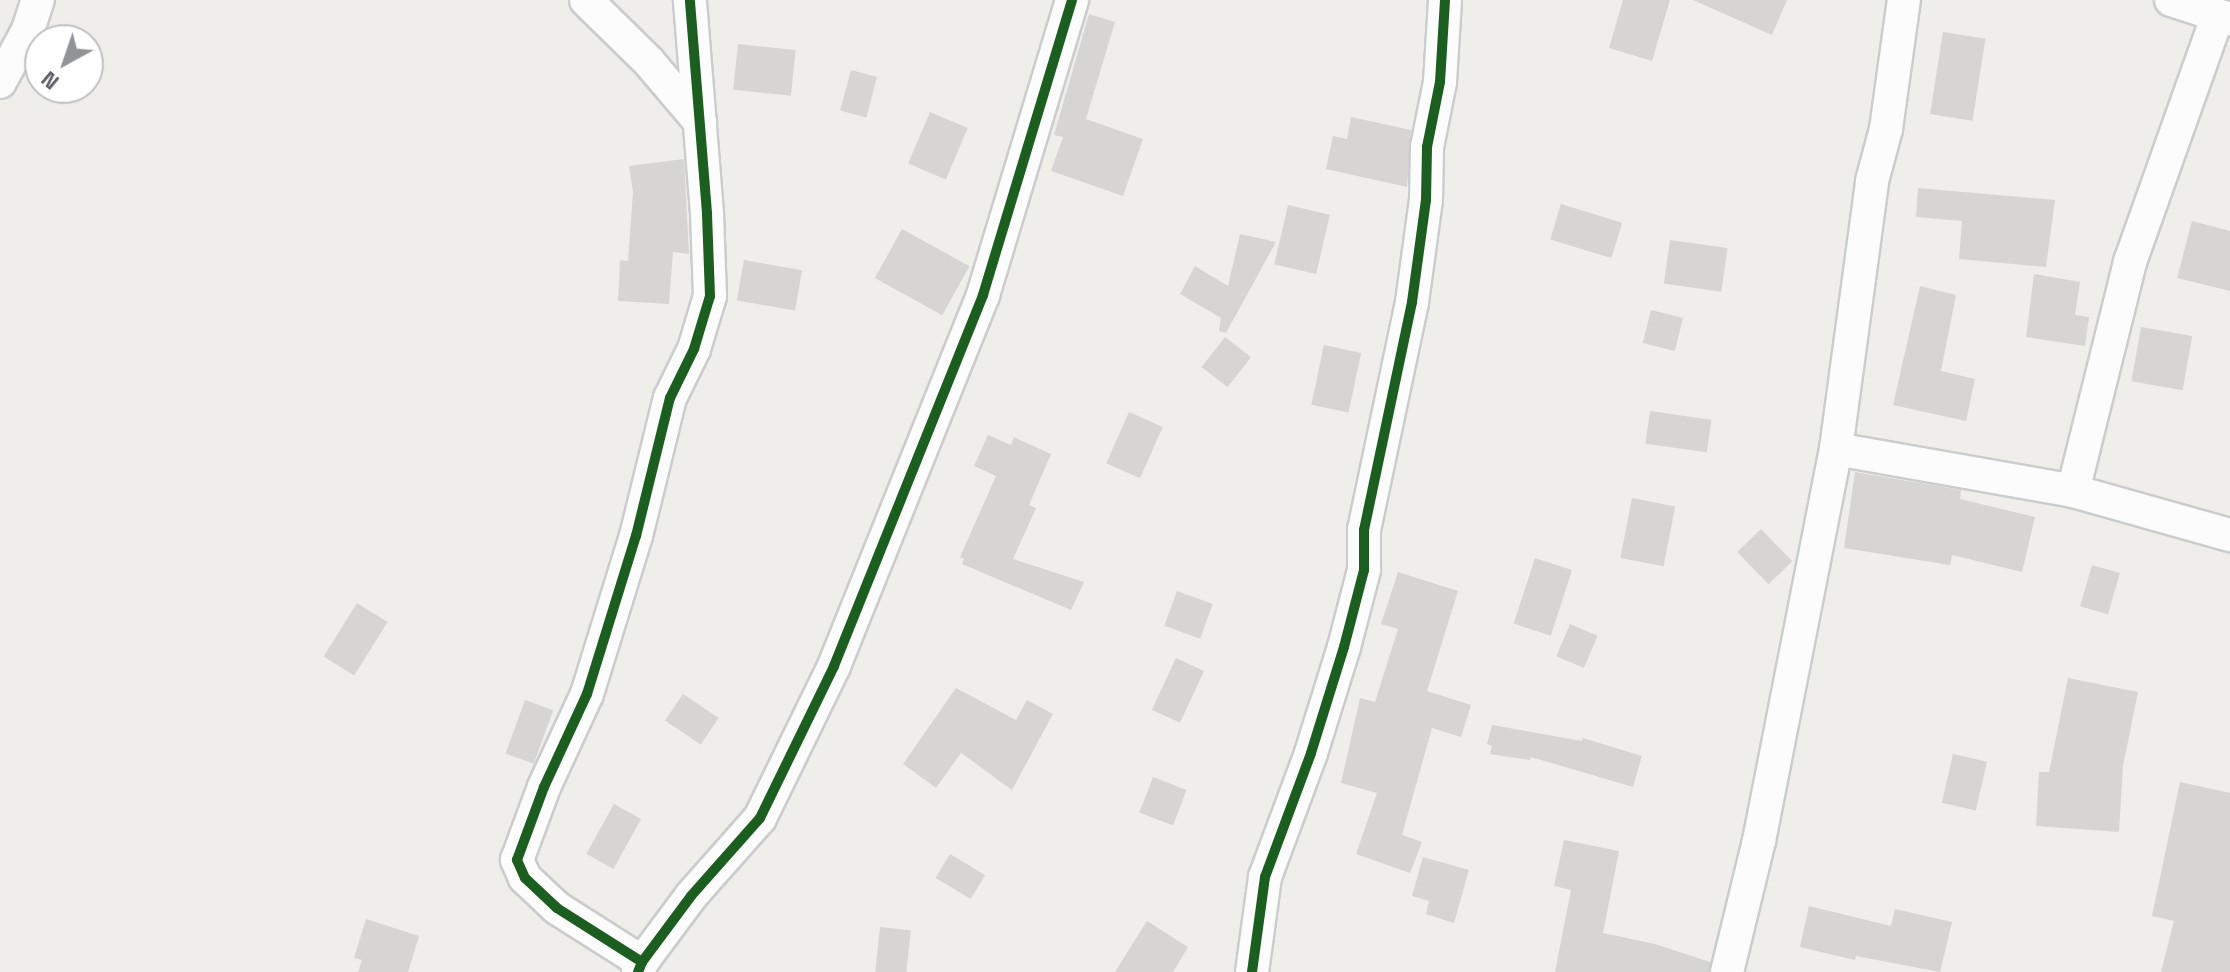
<!DOCTYPE html>
<style>
body{margin:0}
#map{position:relative;width:2230px;height:972px;overflow:hidden;background:#efeeea;font-family:"Space Grotesk",sans-serif}
div>[style]{position:absolute}
.building>*{inset:0;background:#d6d5d3;transform-origin:0 0}
.roads{filter:drop-shadow(2px 0 #cbcccc) drop-shadow(-2px 0 #cbcccc) drop-shadow(0 2px #cbcccc) drop-shadow(0 -2px #cbcccc)}
.street>*{height:32px;margin:-16px;padding:0 16px;transform-origin:16px;border-radius:16px;background:#fdfcfc}
.cycleway>*{height:10px;margin:-5px;padding:0 5px;transform-origin:5px;border-radius:5px;background:#1b5e20}
span{translate:-50% -50%;white-space:nowrap;text-align:center;line-height:1.15;-webkit-text-stroke:6px #fff;paint-order:stroke}
.north{position:absolute;left:24px;top:24px;width:80px;height:80px;box-sizing:border-box;background:#fff;border:2px solid #bfc1c3;border-radius:50%;rotate:220deg;font-size:22px;font-weight:700;line-height:32px;text-align:center;color:#5f6368}
.north::after{content:'';display:block;margin:auto;width:28px;height:36px;background:#919496;clip-path:polygon(50% 0,100% 100%,50% 72%,0 100%)}
</style>
<div id="map">
<div class="building">
<i style="clip-path:polygon(1623px 0,1670px 0,1652px 61px,1609px 48px)"></i>
<i style="clip-path:polygon(1693px 0,1787px 0,1772px 35px)"></i>
<i style="clip-path:polygon(1089px 14px,1115px 22px,1086px 119px,1143px 139px,1123px 196px,1051px 171px,1063px 137px,1054px 135px)"></i>
<i style="left:1943px;top:32px;width:43px;height:83px;rotate:9deg"></i>
<i style="left:738px;top:44px;width:58px;height:46px;rotate:6deg"></i>
<i style="left:851px;top:70px;width:27px;height:42px;rotate:15deg"></i>
<i style="left:930px;top:112px;width:41px;height:56px;rotate:23deg"></i>
<i style="clip-path:polygon(1351px 117px,1411px 130px,1407px 187px,1326px 169px,1333px 136px,1347px 139px)"></i>
<i style="clip-path:polygon(684px 159px,689px 254px,673px 252px,669px 304px,618px 301px,620px 260px,628px 261px,633px 192px,629px 166px)"></i>
<i style="clip-path:polygon(1918px 188px,2055px 200px,2046px 267px,1959px 259px,1962px 221px,1916px 217px)"></i>
<i style="left:1561px;top:204px;width:64px;height:37px;rotate:17deg"></i>
<i style="left:1288px;top:205px;width:43px;height:61px;rotate:13deg"></i>
<i style="clip-path:polygon(2192px 221px,2230px 231px,2230px 291px,2177px 278px)"></i>
<i style="left:902px;top:229px;width:77px;height:56px;rotate:29deg"></i>
<i style="clip-path:polygon(1240px 234px,1276px 242px,1226px 333px,1219px 331px,1221px 318px,1180px 294px,1195px 266px,1228px 286px)"></i>
<i style="left:1670px;top:240px;width:58px;height:44px;rotate:8deg"></i>
<i style="left:744px;top:260px;width:59px;height:41px;rotate:10deg"></i>
<i style="clip-path:polygon(2034px 274px,2080px 282px,2075px 315px,2089px 317px,2085px 346px,2026px 337px)"></i>
<i style="clip-path:polygon(1920px 286px,1956px 295px,1941px 371px,1975px 379px,1966px 421px,1893px 405px)"></i>
<i style="left:1651px;top:310px;width:33px;height:34px;rotate:14deg"></i>
<i style="left:2141px;top:327px;width:52px;height:55px;rotate:10deg"></i>
<i style="left:1225px;top:337px;width:33px;height:38px;rotate:38deg"></i>
<i style="left:1324px;top:345px;width:38px;height:61px;rotate:12deg"></i>
<i style="left:1650px;top:411px;width:62px;height:33px;rotate:8deg"></i>
<i style="left:1129px;top:412px;width:37px;height:56px;rotate:24deg"></i>
<i style="clip-path:polygon(988px 435px,1011px 445px,1014px 437px,1051px 454px,1029px 505px,1036px 508px,1013px 559px,1084px 582px,1071px 610px,962px 564px,964px 559px,960px 557px,996px 476px,974px 466px)"></i>
<i style="clip-path:polygon(1855px 472px,1961px 490px,1960px 499px,2035px 517px,2022px 572px,1952px 555px,1950px 565px,1844px 548px)"></i>
<i style="left:1632px;top:498px;width:44px;height:61px;rotate:11deg"></i>
<i style="left:1761px;top:529px;width:45px;height:33px;rotate:46deg"></i>
<i style="left:1535px;top:558px;width:39px;height:69px;rotate:18deg"></i>
<i style="left:2092px;top:565px;width:29px;height:43px;rotate:16deg"></i>
<i style="clip-path:polygon(1398px 572px,1458px 591px,1427px 691px,1471px 705px,1461px 737px,1432px 728px,1402px 835px,1422px 842px,1410px 873px,1356px 854px,1377px 793px,1341px 783px,1360px 698px,1375px 702px,1398px 629px,1381px 624px)"></i>
<i style="left:1177px;top:591px;width:38px;height:37px;rotate:20deg"></i>
<i style="left:357px;top:603px;width:36px;height:63px;rotate:32deg"></i>
<i style="left:1570px;top:624px;width:30px;height:35px;rotate:23deg"></i>
<i style="left:1176px;top:658px;width:31px;height:57px;rotate:25deg"></i>
<i style="clip-path:polygon(2068px 678px,2138px 692px,2123px 766px,2119px 832px,2036px 826px,2039px 772px,2049px 772px)"></i>
<i style="clip-path:polygon(956px 688px,1016px 720px,1027px 700px,1053px 714px,1012px 790px,961px 753px,936px 788px,903px 764px)"></i>
<i style="left:683px;top:694px;width:43px;height:32px;rotate:34deg"></i>
<i style="left:525px;top:700px;width:30px;height:57px;rotate:20deg"></i>
<i style="clip-path:polygon(1492px 725px,1582px 741px,1583px 738px,1642px 756px,1633px 787px,1531px 757px,1530px 760px,1490px 754px,1492px 746px,1487px 744px)"></i>
<i style="left:1953px;top:754px;width:35px;height:50px;rotate:13deg"></i>
<i style="left:1153px;top:777px;width:36px;height:38px;rotate:21deg"></i>
<i style="clip-path:polygon(2180px 782px,2230px 793px,2230px 972px,2161px 972px,2174px 921px,2152px 916px)"></i>
<i style="left:614px;top:804px;width:31px;height:57px;rotate:29deg"></i>
<i style="clip-path:polygon(1564px 840px,1619px 851px,1603px 933px,1655px 944px,1710px 962px,1709px 972px,1555px 972px,1571px 890px,1554px 886px)"></i>
<i style="left:950px;top:854px;width:41px;height:28px;rotate:31deg"></i>
<i style="clip-path:polygon(1423px 857px,1469px 870px,1454px 923px,1426px 914px,1429px 901px,1412px 896px)"></i>
<i style="clip-path:polygon(1809px 906px,1891px 926px,1895px 909px,1952px 922px,1940px 972px,1856px 956px,1855px 960px,1800px 947px)"></i>
<i style="clip-path:polygon(366px 919px,419px 936px,408px 972px,358px 972px,362px 960px,354px 958px)"></i>
<i style="clip-path:polygon(1147px 921px,1188px 947px,1173px 972px,1115px 972px)"></i>
<i style="left:880px;top:927px;width:31px;height:45px;rotate:6deg"></i>
</div>
<div class="roads">
<div class="street">
<i style="left:586px;top:0;width:88px;rotate:44.5deg"></i>
<i style="left:649px;top:62px;width:79px;rotate:49.6deg"></i>
<i style="left:2171px;top:0;width:62px;rotate:17.9deg"></i>
<i style="left:0;top:82px;width:59px;rotate:-61.7deg"></i>
<i style="left:28px;top:30px;width:32px;rotate:-72deg"></i>
<i style="left:1836px;top:449px;width:241px;rotate:10deg"></i>
<i style="left:2073px;top:491px;width:163px;rotate:15.7deg"></i>
<i style="left:2073px;top:491px;width:236px;rotate:-76deg"></i>
<i style="left:2130px;top:262px;width:260px;rotate:-70.4deg"></i>
<i style="left:642px;top:962px;width:82px;rotate:-53.4deg"></i>
<i style="left:691px;top:896px;width:104px;rotate:-48.5deg"></i>
<i style="left:760px;top:818px;width:169px;rotate:-64deg"></i>
<i style="left:834px;top:666px;width:400px;rotate:-68.1deg"></i>
<i style="left:983px;top:295px;width:308px;rotate:-73.2deg"></i>
<i style="left:638px;top:972px;width:11px;rotate:-68deg"></i>
<i style="left:642px;top:962px;width:101px;rotate:-147.6deg"></i>
<i style="left:557px;top:908px;width:44px;rotate:-136.8deg"></i>
<i style="left:525px;top:878px;width:20px;rotate:-114deg"></i>
<i style="left:517px;top:860px;width:78px;rotate:-69.7deg"></i>
<i style="left:544px;top:787px;width:102px;rotate:-65.2deg"></i>
<i style="left:587px;top:694px;width:165px;rotate:-72.8deg"></i>
<i style="left:636px;top:536px;width:142px;rotate:-76.2deg"></i>
<i style="left:670px;top:398px;width:55px;rotate:-63.9deg"></i>
<i style="left:694px;top:349px;width:55px;rotate:-73.2deg"></i>
<i style="left:710px;top:296px;width:83px;rotate:-92.1deg"></i>
<i style="left:707px;top:213px;width:214px;rotate:-94.6deg"></i>
<i style="left:1252px;top:972px;width:96px;rotate:-82.2deg"></i>
<i style="left:1265px;top:877px;width:132px;rotate:-69.6deg"></i>
<i style="left:1311px;top:753px;width:111px;rotate:-72.7deg"></i>
<i style="left:1344px;top:647px;width:80px;rotate:-75.4deg"></i>
<i style="left:1364px;top:570px;width:40px;rotate:-90deg"></i>
<i style="left:1364px;top:530px;width:233px;rotate:-78.1deg"></i>
<i style="left:1412px;top:302px;width:103px;rotate:-82.2deg"></i>
<i style="left:1426px;top:200px;width:53px;rotate:-88.9deg"></i>
<i style="left:1427px;top:147px;width:66px;rotate:-78.7deg"></i>
<i style="left:1440px;top:82px;width:82px;rotate:-86.5deg"></i>
<i style="left:1727px;top:972px;width:135px;rotate:-76.3deg"></i>
<i style="left:1759px;top:841px;width:399px;rotate:-78.9deg"></i>
<i style="left:1836px;top:449px;width:270px;rotate:-82.3deg"></i>
<i style="left:1872px;top:181px;width:54px;rotate:-74.9deg"></i>
<i style="left:1886px;top:129px;width:130px;rotate:-82.1deg"></i>
</div>
</div>
<div class="cycleway">
<i style="left:642px;top:962px;width:82px;rotate:-53.4deg"></i>
<i style="left:691px;top:896px;width:104px;rotate:-48.5deg"></i>
<i style="left:760px;top:818px;width:169px;rotate:-64deg"></i>
<i style="left:834px;top:666px;width:400px;rotate:-68.1deg"></i>
<i style="left:983px;top:295px;width:308px;rotate:-73.2deg"></i>
<i style="left:638px;top:972px;width:11px;rotate:-68deg"></i>
<i style="left:642px;top:962px;width:101px;rotate:-147.6deg"></i>
<i style="left:557px;top:908px;width:44px;rotate:-136.8deg"></i>
<i style="left:525px;top:878px;width:20px;rotate:-114deg"></i>
<i style="left:517px;top:860px;width:78px;rotate:-69.7deg"></i>
<i style="left:544px;top:787px;width:102px;rotate:-65.2deg"></i>
<i style="left:587px;top:694px;width:165px;rotate:-72.8deg"></i>
<i style="left:636px;top:536px;width:142px;rotate:-76.2deg"></i>
<i style="left:670px;top:398px;width:55px;rotate:-63.9deg"></i>
<i style="left:694px;top:349px;width:55px;rotate:-73.2deg"></i>
<i style="left:710px;top:296px;width:83px;rotate:-92.1deg"></i>
<i style="left:707px;top:213px;width:214px;rotate:-94.6deg"></i>
<i style="left:1252px;top:972px;width:96px;rotate:-82.2deg"></i>
<i style="left:1265px;top:877px;width:132px;rotate:-69.6deg"></i>
<i style="left:1311px;top:753px;width:111px;rotate:-72.7deg"></i>
<i style="left:1344px;top:647px;width:80px;rotate:-75.4deg"></i>
<i style="left:1364px;top:570px;width:40px;rotate:-90deg"></i>
<i style="left:1364px;top:530px;width:233px;rotate:-78.1deg"></i>
<i style="left:1412px;top:302px;width:103px;rotate:-82.2deg"></i>
<i style="left:1426px;top:200px;width:53px;rotate:-88.9deg"></i>
<i style="left:1427px;top:147px;width:66px;rotate:-78.7deg"></i>
<i style="left:1440px;top:82px;width:82px;rotate:-86.5deg"></i>
</div>
<div class="north">N</div>
</div>
